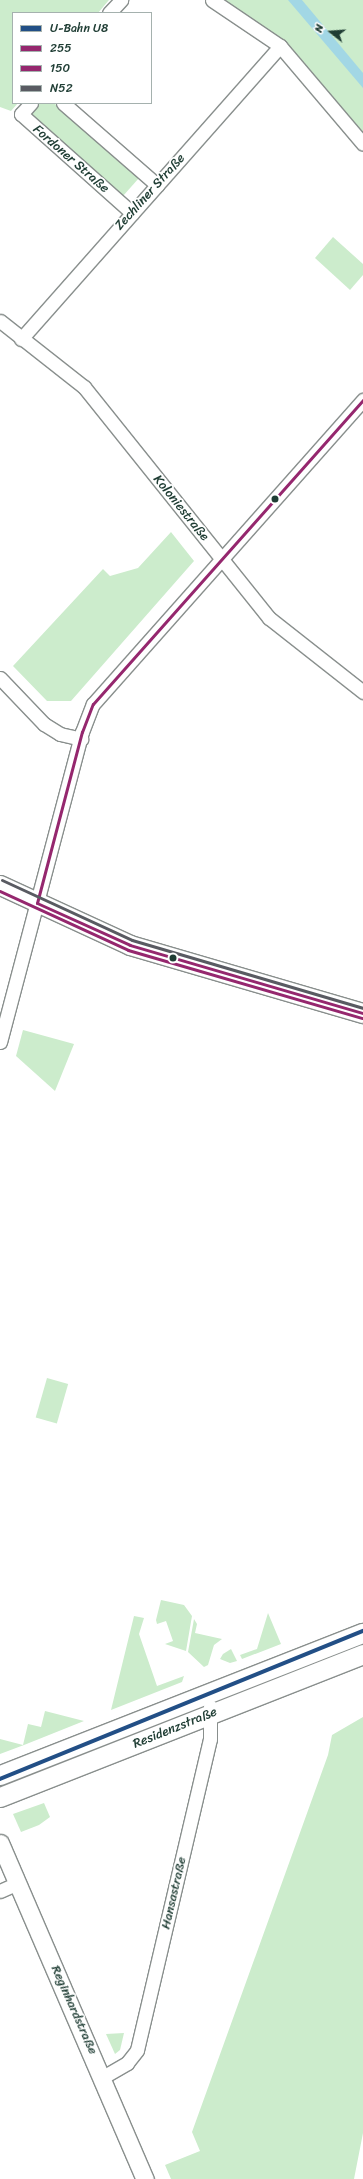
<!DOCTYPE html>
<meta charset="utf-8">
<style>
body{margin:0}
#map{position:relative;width:363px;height:2179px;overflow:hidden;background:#fff;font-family:Sriracha,sans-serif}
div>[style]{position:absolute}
.green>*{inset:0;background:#cceccc;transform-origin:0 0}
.water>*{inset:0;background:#a2d7e5}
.roads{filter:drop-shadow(1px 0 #898f8d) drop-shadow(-1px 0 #898f8d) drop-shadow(0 1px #898f8d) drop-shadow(0 -1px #898f8d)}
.minor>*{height:13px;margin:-6.5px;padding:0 6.5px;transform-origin:6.5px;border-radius:6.5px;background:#fff}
.tertiary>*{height:17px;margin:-8.5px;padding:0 8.5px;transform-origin:8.5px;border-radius:8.5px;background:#fff}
.secondary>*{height:19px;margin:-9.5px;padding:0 9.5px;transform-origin:9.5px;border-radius:9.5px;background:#fff}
.bus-1>*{height:3px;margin:-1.5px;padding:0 1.5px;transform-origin:1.5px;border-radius:1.5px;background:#95276e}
.bus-2>*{height:3px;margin:-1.5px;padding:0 1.5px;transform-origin:1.5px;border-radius:1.5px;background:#95276e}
.bus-3>*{height:3px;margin:-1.5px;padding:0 1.5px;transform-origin:1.5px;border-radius:1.5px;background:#595b62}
.metro-1>*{height:4px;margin:-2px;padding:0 2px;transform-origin:2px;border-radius:2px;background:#224f86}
.dots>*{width:11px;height:11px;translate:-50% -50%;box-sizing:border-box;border:2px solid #fff;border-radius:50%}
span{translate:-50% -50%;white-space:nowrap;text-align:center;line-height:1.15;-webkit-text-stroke:3.5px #fff;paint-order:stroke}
.street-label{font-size:13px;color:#1f3d34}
.legend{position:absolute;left:12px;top:12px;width:140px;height:92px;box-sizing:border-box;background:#fff;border:1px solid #a5b1ae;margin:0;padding:5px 7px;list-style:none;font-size:12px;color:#1f3d34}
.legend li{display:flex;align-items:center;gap:8px;height:20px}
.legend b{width:20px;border:1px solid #a5b1ae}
.north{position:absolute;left:311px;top:12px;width:40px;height:40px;-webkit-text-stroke:3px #fff;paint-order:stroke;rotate:287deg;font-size:11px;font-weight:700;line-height:16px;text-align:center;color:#1f3d34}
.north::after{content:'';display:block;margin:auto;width:14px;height:18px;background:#1f3d34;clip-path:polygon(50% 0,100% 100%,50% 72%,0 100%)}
</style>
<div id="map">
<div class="green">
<i style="clip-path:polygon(0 0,109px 0,98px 13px,13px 13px,13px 103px,18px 103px,11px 111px,0 107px)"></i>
<i style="clip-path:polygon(220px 0,363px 0,363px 137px,287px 46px)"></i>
<i style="clip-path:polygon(38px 103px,54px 103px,139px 178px,123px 196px,29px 113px)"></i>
<i style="clip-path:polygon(333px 237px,363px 264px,363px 275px,350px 290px,315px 258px)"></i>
<i style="clip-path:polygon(171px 532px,194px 561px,71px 701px,47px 701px,13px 666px,103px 569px,110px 576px,138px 568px)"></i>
<i style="clip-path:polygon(23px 1030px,74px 1044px,55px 1091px,16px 1056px)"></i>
<i style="left:47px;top:1378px;width:22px;height:41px;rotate:16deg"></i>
<i style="clip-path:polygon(161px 1600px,184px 1605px,192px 1616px,186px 1651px,165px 1644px,173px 1641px,166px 1621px,157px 1624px,156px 1620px)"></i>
<i style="clip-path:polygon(268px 1613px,281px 1644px,242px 1659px,240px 1655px,257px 1649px)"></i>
<i style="clip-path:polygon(134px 1616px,144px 1618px,139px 1634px,157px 1686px,184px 1676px,182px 1682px,111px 1710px)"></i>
<i style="clip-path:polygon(194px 1619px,197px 1624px,195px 1633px,222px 1639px,214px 1645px,208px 1665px,204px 1667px,188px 1652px)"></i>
<i style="clip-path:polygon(231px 1649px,237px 1661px,230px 1663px,220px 1659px,223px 1654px)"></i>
<i style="clip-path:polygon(45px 1711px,84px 1721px,24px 1745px,0 1754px,0 1739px,23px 1745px,28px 1724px,41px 1727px)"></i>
<i style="clip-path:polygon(363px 1717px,363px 2133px,354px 2179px,171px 2179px,165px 2165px,200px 2151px,192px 2132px,328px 1755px,332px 1735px)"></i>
<i style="clip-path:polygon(44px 1803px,50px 1817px,39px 1825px,21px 1832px,13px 1814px)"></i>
<i style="clip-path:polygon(124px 2033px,120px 2050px,115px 2054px,106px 2034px)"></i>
</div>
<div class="water">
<i style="clip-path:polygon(288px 0,302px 0,363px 73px,363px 88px)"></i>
</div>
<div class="roads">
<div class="minor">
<i style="left:212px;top:0;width:82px;rotate:34.1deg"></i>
<i style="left:280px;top:46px;width:128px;rotate:49.7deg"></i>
<i style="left:109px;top:13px;width:18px;rotate:-47deg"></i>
<i style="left:31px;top:103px;width:15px;rotate:132deg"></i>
<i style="left:21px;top:114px;width:149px;rotate:41.7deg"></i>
<i style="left:63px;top:103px;width:125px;rotate:41.1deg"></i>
<i style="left:0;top:321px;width:107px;rotate:38.2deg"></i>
<i style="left:84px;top:387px;width:296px;rotate:51.3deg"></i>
<i style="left:269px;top:618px;width:120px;rotate:38.2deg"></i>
<i style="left:21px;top:339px;width:391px;rotate:-48.5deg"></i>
<i style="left:0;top:678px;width:64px;rotate:46.3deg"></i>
<i style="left:44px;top:724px;width:19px;rotate:32deg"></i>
<i style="left:60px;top:734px;width:22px;rotate:13deg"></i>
<i style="left:0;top:1042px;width:321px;rotate:-75.2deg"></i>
<i style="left:82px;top:732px;width:30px;rotate:-69deg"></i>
<i style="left:93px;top:704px;width:407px;rotate:-48.4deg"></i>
<i style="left:0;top:1891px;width:20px;rotate:-24deg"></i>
<i style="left:103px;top:2077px;width:28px;rotate:-30deg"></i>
<i style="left:127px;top:2063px;width:16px;rotate:-52deg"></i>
<i style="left:137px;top:2050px;width:319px;rotate:-76.8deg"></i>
<i style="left:210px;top:1739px;width:33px;rotate:-90deg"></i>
</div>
<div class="tertiary">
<i style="left:0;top:1843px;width:366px;rotate:66.7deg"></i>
</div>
<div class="secondary">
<i style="left:0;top:885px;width:143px;rotate:24.8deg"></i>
<i style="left:130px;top:945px;width:243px;rotate:16.3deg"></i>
<i style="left:0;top:1775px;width:390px;rotate:-21.4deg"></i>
<i style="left:0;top:1797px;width:390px;rotate:-21.5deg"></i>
</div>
</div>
<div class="bus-1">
<i style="left:37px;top:903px;width:177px;rotate:-75.3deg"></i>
<i style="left:82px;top:732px;width:30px;rotate:-69deg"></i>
<i style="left:93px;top:704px;width:407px;rotate:-48.4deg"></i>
<i style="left:37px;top:903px;width:102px;rotate:24.3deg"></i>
<i style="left:130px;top:945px;width:243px;rotate:16.3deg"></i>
</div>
<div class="bus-2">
<i style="left:0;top:891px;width:141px;rotate:24.7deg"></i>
<i style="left:128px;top:950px;width:244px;rotate:16.2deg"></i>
</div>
<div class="bus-3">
<i style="left:2px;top:880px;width:143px;rotate:24.8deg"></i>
<i style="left:132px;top:940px;width:241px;rotate:16.4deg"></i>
</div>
<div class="metro-1">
<i style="left:0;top:1779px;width:392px;rotate:-22.2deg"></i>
</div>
<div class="dots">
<i style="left:275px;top:499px;background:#1f3d34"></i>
<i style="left:173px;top:958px;background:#1f3d34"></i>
</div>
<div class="street-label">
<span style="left:71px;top:159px;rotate:41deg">Fordoner Straße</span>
<span style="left:150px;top:192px;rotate:-48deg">Zechliner Straße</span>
<span style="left:181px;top:508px;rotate:51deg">Koloniestraße</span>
<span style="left:175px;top:1728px;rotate:-22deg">Residenzstraße</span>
<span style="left:174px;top:1893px;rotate:-77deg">Hansastraße</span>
<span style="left:74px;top:2010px;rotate:66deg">Reginhardstraße</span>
</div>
<ul class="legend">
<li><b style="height:5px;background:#224f86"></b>U-Bahn U8</li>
<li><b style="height:5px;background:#95276e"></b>255</li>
<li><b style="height:5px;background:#95276e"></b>150</li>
<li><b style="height:5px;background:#595b62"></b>N52</li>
</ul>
<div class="north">N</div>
</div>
